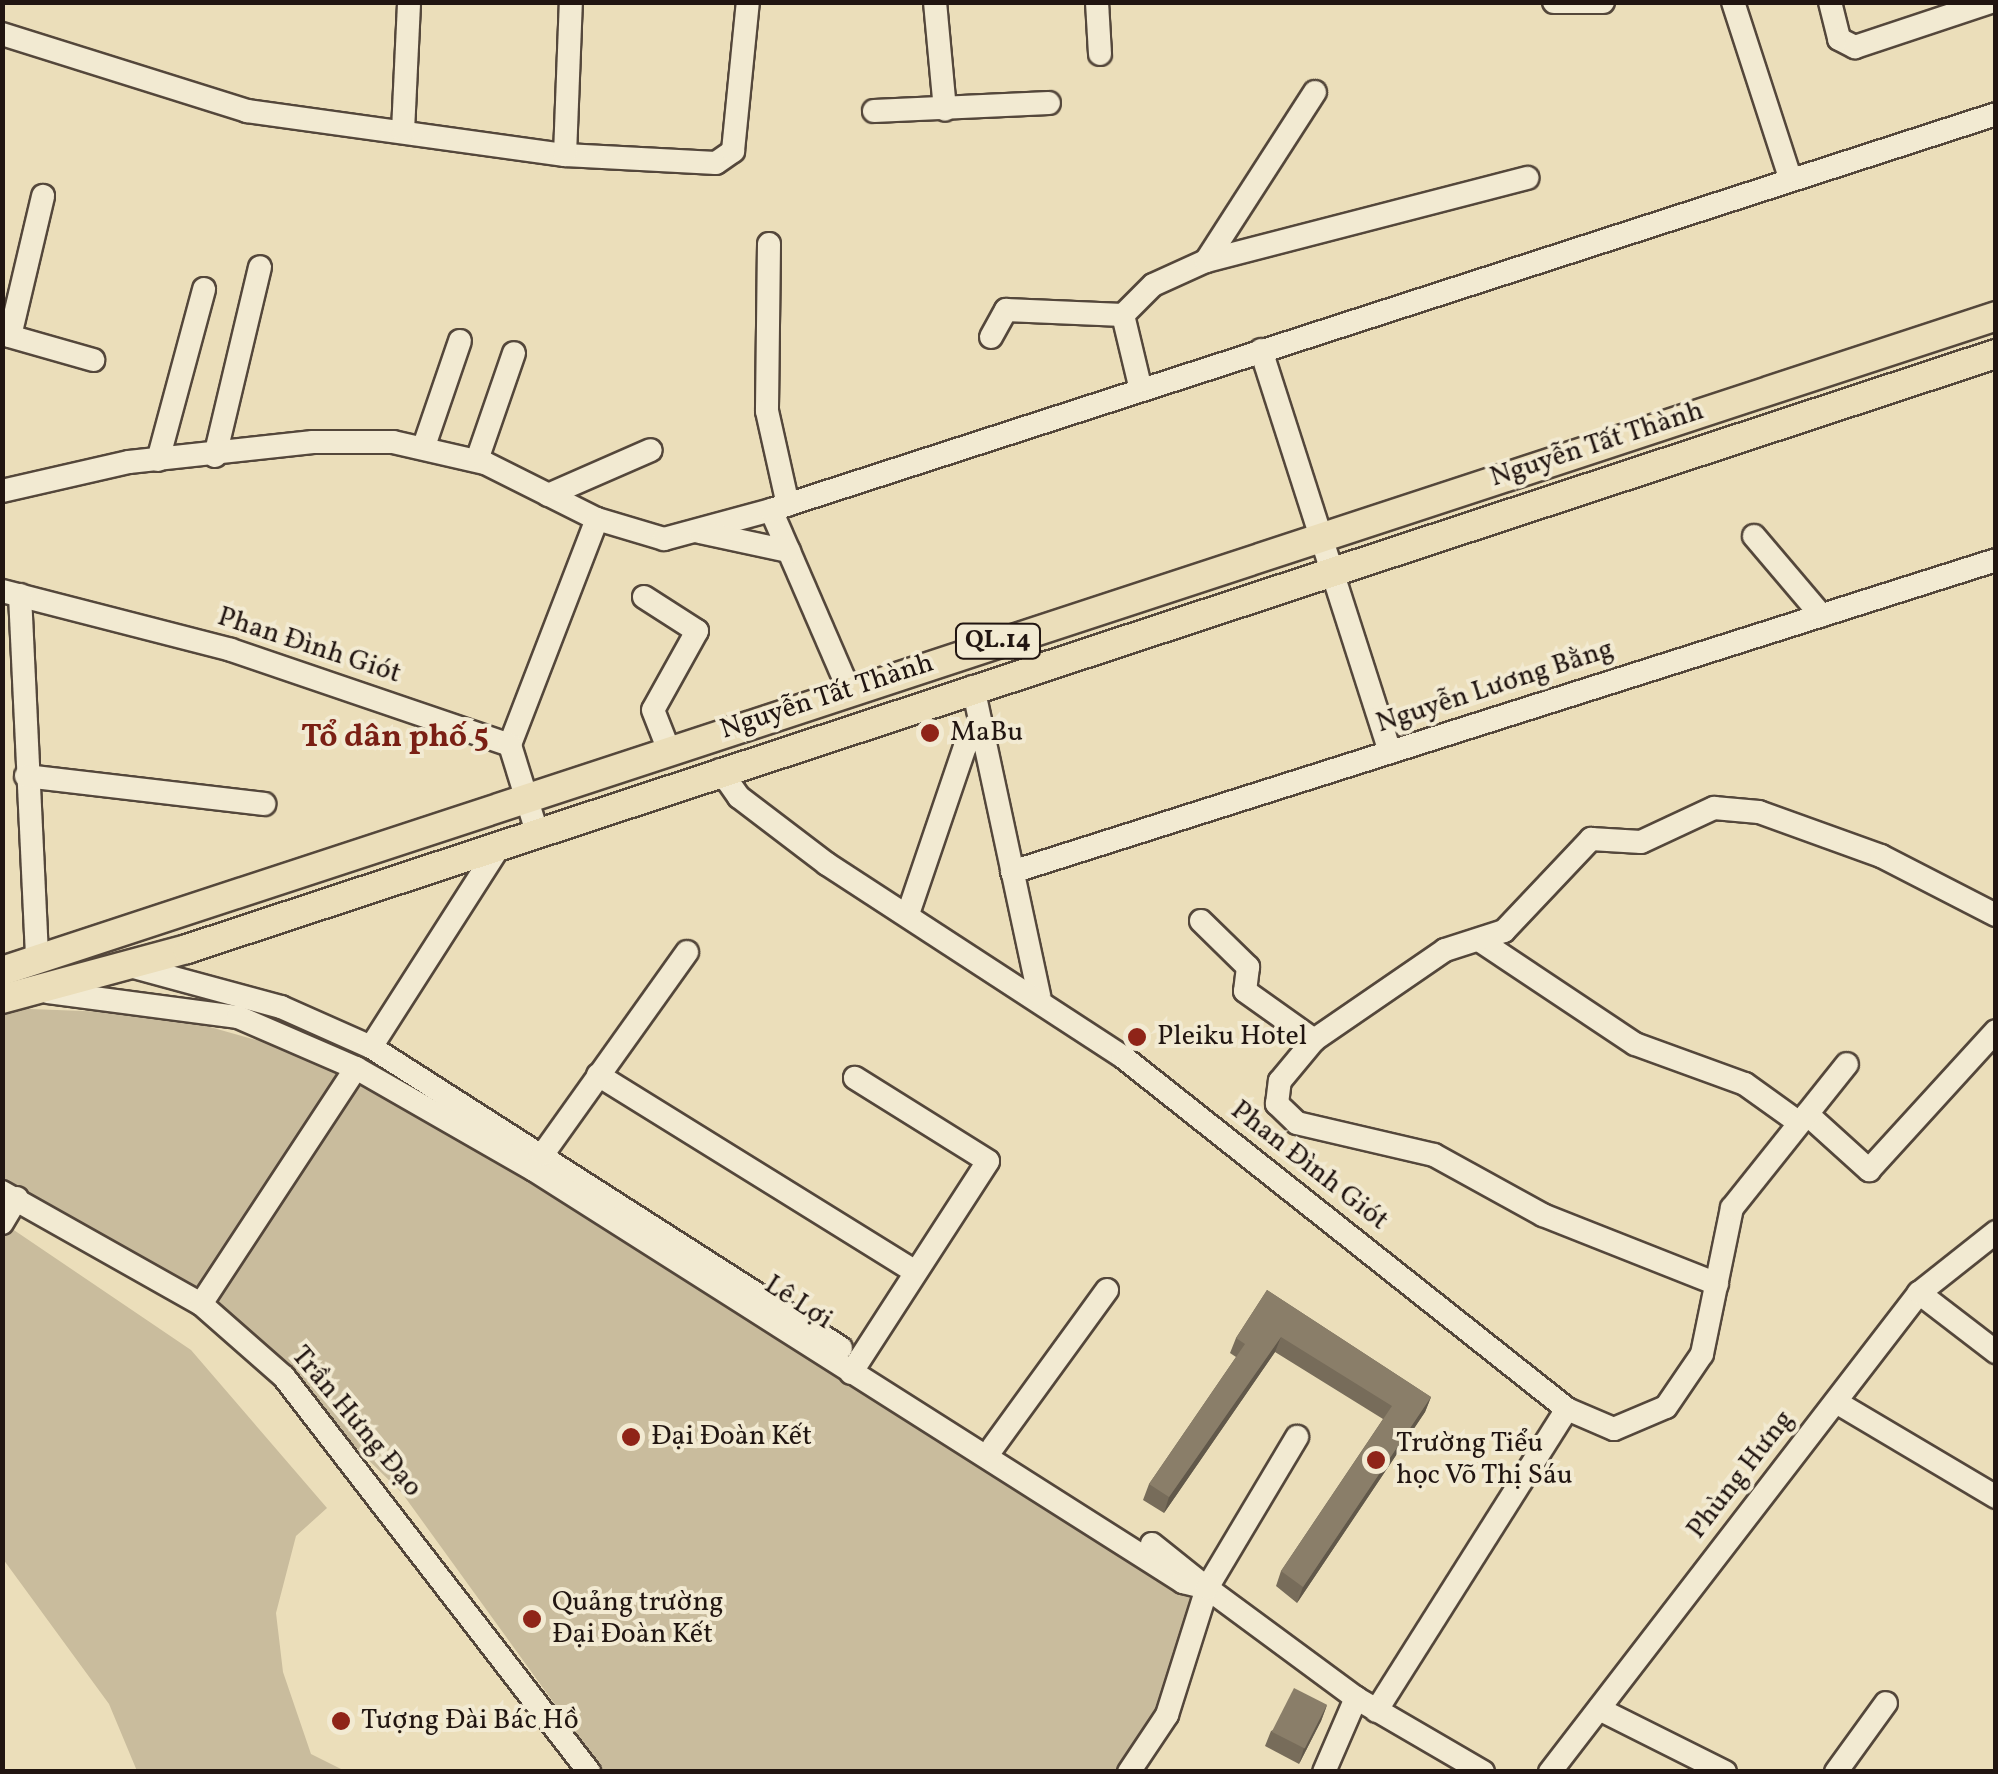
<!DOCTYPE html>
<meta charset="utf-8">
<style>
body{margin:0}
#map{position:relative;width:1998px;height:1774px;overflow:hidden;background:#ebdeba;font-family:Vollkorn,serif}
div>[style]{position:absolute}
.green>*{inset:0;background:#c9bc9d}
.roads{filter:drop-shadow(2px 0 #54473b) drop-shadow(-2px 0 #54473b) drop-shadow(0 2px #54473b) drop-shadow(0 -2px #54473b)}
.minor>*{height:22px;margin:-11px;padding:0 11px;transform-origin:11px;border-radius:11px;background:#f2ead2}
.major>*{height:28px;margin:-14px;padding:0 14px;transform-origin:14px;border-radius:14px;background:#ebdeba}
.wall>*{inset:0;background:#776c5a}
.shaded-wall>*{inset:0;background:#61584a}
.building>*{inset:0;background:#8a7e69;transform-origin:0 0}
.dots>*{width:28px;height:28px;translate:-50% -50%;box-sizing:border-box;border:5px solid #f2ead2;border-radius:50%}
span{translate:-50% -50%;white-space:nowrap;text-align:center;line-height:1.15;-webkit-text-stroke:8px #f2ead2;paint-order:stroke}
.shield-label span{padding:2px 8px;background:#f2ead2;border:2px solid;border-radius:8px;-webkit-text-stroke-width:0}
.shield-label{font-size:25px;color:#211511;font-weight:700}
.street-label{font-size:28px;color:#211511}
.poi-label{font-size:28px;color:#211511}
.left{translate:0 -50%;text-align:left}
.quarter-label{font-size:32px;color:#7a1f14;font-weight:700}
.frame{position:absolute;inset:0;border:5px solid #211511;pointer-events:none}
</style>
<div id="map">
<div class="green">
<i style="clip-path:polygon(3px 1008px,164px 1014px,356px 1068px,1207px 1588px,1190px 1660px,1129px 1771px,603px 1771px,402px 1493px,284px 1377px,201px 1304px,3px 1188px)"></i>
<i style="clip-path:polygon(2px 1222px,191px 1350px,327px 1508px,296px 1536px,276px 1613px,283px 1672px,311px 1754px,345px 1771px,137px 1771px,109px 1704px,3px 1559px)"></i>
</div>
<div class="roads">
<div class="minor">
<i style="left:935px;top:2px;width:108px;rotate:84.7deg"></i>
<i style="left:1097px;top:2px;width:52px;rotate:86.7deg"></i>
<i style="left:1554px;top:2px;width:49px"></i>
<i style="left:1733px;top:2px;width:187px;rotate:72deg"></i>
<i style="left:1830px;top:2px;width:38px;rotate:76deg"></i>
<i style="left:1839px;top:39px;width:18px;rotate:27deg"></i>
<i style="left:1855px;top:47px;width:142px;rotate:-18.4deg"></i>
<i style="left:2px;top:34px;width:257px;rotate:17.4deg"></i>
<i style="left:247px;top:111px;width:321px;rotate:7.9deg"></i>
<i style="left:565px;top:155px;width:151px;rotate:3deg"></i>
<i style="left:716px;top:163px;width:21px;rotate:-35deg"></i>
<i style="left:733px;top:151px;width:150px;rotate:-84.3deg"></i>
<i style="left:874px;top:111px;width:175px;rotate:-2.6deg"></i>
<i style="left:403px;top:131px;width:129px;rotate:-87.3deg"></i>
<i style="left:565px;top:155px;width:153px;rotate:-87.8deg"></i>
<i style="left:769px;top:244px;width:167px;rotate:90.7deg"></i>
<i style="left:767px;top:411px;width:96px;rotate:77.4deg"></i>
<i style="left:1206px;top:261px;width:332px;rotate:-14.5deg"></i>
<i style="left:2px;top:334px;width:95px;rotate:15.9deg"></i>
<i style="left:10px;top:336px;width:144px;rotate:-76.7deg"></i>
<i style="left:991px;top:337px;width:31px;rotate:-61deg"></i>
<i style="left:1006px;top:310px;width:117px;rotate:2.4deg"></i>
<i style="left:1261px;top:350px;width:422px;rotate:72.2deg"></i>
<i style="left:1141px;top:390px;width:77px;rotate:-103.5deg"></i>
<i style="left:1123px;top:315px;width:42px;rotate:-45deg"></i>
<i style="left:1153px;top:285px;width:58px;rotate:-24.4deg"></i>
<i style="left:1206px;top:261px;width:201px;rotate:-57.2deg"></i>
<i style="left:424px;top:446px;width:111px;rotate:-71.1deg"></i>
<i style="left:215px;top:456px;width:194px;rotate:-76.6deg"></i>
<i style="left:158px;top:460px;width:177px;rotate:-74.9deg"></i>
<i style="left:477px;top:460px;width:113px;rotate:-70.9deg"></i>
<i style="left:2px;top:491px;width:130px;rotate:-12.9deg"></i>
<i style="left:129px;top:462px;width:185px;rotate:-6.2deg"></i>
<i style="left:313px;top:442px;width:80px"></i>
<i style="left:393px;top:442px;width:94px;rotate:12.9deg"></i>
<i style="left:485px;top:463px;width:125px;rotate:26.6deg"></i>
<i style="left:597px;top:519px;width:242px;rotate:111.1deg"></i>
<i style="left:548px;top:495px;width:112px;rotate:-23.6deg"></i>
<i style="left:771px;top:510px;width:196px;rotate:66.6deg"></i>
<i style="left:597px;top:519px;width:70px;rotate:16.6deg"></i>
<i style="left:664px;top:539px;width:111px;rotate:-15.2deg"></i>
<i style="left:771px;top:510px;width:1287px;rotate:-17.91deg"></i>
<i style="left:700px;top:532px;width:91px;rotate:12.1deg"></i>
<i style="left:1754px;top:536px;width:104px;rotate:49.7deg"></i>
<i style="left:2px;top:591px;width:236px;rotate:14.4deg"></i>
<i style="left:231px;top:650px;width:295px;rotate:18.8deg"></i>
<i style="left:510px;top:745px;width:88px;rotate:72.8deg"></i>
<i style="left:20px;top:595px;width:366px;rotate:87.3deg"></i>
<i style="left:644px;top:597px;width:63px;rotate:32.7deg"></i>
<i style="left:697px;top:631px;width:90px;rotate:119.1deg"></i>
<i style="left:653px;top:710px;width:41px;rotate:68.5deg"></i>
<i style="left:973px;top:687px;width:316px;rotate:77.9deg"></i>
<i style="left:720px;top:770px;width:33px;rotate:55deg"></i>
<i style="left:739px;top:797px;width:111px;rotate:37.3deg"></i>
<i style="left:827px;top:864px;width:353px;rotate:33.1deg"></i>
<i style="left:1123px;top:1057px;width:567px;rotate:38.41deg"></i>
<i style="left:1567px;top:1409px;width:357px;rotate:122.3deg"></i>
<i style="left:26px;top:776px;width:240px;rotate:6.7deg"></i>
<i style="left:1012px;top:872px;width:1032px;rotate:-17.59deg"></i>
<i style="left:908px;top:914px;width:176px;rotate:-71.2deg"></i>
<i style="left:965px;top:747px;width:26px;rotate:-53deg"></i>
<i style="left:1201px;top:921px;width:66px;rotate:44.4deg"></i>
<i style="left:1248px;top:967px;width:24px;rotate:97deg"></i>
<i style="left:1245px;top:991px;width:85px;rotate:35.4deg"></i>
<i style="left:1479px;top:940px;width:187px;rotate:33.7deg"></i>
<i style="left:1635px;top:1044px;width:117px;rotate:20deg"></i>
<i style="left:1745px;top:1084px;width:65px;rotate:35.6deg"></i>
<i style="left:126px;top:965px;width:161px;rotate:15.2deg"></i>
<i style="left:281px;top:1007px;width:98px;rotate:24deg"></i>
<i style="left:371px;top:1047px;width:558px;rotate:32.64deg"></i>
<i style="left:48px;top:992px;width:192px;rotate:7.5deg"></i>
<i style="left:238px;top:1017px;width:129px;rotate:23.4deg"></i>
<i style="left:356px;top:1068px;width:205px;rotate:29.8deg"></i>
<i style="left:534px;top:1170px;width:769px;rotate:32.41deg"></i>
<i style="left:1183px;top:1582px;width:25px;rotate:14deg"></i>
<i style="left:1207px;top:1588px;width:185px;rotate:36.4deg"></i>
<i style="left:1356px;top:1698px;width:147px;rotate:30.2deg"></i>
<i style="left:371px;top:1047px;width:241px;rotate:-57.4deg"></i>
<i style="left:598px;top:1075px;width:372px;rotate:31.8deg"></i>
<i style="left:1807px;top:1114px;width:84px;rotate:42.1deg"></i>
<i style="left:1869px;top:1170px;width:188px;rotate:-47.6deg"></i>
<i style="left:543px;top:1154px;width:248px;rotate:-54.5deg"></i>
<i style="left:2px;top:1192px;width:228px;rotate:29.4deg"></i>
<i style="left:201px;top:1304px;width:111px;rotate:41.3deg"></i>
<i style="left:284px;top:1377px;width:499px;rotate:52.3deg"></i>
<i style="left:2px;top:1223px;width:29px;rotate:-59deg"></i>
<i style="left:1717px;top:1284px;width:187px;rotate:-158.4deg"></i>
<i style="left:1543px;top:1215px;width:124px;rotate:-151.2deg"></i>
<i style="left:1434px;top:1155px;width:141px;rotate:-166.9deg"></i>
<i style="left:1297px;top:1123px;width:28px;rotate:-136deg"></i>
<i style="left:1277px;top:1104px;width:23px;rotate:-83deg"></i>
<i style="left:1280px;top:1081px;width:53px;rotate:-50.3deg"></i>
<i style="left:1314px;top:1040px;width:159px;rotate:-34.5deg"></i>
<i style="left:1445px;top:950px;width:62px;rotate:-17.9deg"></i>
<i style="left:1504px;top:931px;width:127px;rotate:-46.6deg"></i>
<i style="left:1591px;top:839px;width:50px;rotate:3.4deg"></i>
<i style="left:1641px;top:842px;width:81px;rotate:-25deg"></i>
<i style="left:1714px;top:808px;width:45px;rotate:5.1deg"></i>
<i style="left:1759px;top:812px;width:130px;rotate:19.8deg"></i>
<i style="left:1881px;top:856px;width:129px;rotate:27.2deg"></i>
<i style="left:1919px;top:1293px;width:97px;rotate:37.5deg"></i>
<i style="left:201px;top:1304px;width:282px;rotate:-56.7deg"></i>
<i style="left:851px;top:1373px;width:252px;rotate:-57.1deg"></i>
<i style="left:988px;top:1161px;width:157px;rotate:-148deg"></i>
<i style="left:1836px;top:1402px;width:186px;rotate:30.7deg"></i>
<i style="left:1567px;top:1409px;width:51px;rotate:23.1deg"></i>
<i style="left:1614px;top:1429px;width:56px;rotate:-22.9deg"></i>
<i style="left:1666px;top:1407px;width:64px;rotate:-55.8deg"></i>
<i style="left:1702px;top:1354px;width:149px;rotate:-78.4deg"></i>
<i style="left:1732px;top:1208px;width:184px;rotate:-51.4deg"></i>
<i style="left:993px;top:1447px;width:194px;rotate:-54deg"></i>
<i style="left:1152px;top:1544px;width:70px;rotate:38.7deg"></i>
<i style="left:1599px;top:1709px;width:141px;rotate:26.6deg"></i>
<i style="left:1129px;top:1772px;width:69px;rotate:-56.3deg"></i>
<i style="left:1167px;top:1715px;width:133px;rotate:-72.5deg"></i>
<i style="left:1207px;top:1588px;width:176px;rotate:-59.2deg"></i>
<i style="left:1324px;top:1772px;width:81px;rotate:-66.6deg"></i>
<i style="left:1550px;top:1772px;width:605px;rotate:-52.39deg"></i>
<i style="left:1919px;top:1293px;width:98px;rotate:-38.4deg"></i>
<i style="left:1836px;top:1772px;width:85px;rotate:-54.1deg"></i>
</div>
<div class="major">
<i style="left:2px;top:971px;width:2099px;rotate:-18.18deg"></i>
<i style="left:2px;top:999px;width:192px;rotate:-15.1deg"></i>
<i style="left:187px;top:949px;width:1904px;rotate:-18.21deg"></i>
</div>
</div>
<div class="wall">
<i style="clip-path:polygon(1267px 1290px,1431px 1397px,1425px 1412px,1297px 1603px,1276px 1586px,1281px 1571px,1383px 1419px,1275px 1352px,1164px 1513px,1143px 1500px,1149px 1484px,1236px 1357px,1230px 1353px,1236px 1338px)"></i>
<i style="clip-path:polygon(1327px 1705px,1321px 1721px,1299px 1764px,1265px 1746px,1271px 1731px)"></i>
</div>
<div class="shaded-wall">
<i style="clip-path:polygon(1281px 1337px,1275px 1352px,1164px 1513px,1169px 1497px)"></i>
<i style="clip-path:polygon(1431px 1397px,1425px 1412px,1297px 1603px,1303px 1587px)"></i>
<i style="clip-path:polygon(1327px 1705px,1321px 1721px,1299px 1764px,1304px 1748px)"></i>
</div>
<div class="building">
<i style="clip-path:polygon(1267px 1290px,1431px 1397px,1303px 1587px,1281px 1571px,1392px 1406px,1281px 1337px,1169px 1497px,1149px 1484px,1245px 1344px,1236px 1338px)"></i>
<i style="left:1294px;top:1688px;width:37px;height:49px;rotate:27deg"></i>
</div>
<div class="dots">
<i style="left:930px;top:733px;background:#8f2418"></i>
<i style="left:1137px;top:1037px;background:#8f2418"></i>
<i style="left:631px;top:1437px;background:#8f2418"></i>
<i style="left:1376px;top:1460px;background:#8f2418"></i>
<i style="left:532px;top:1619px;background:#8f2418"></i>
<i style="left:341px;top:1721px;background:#8f2418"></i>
</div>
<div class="shield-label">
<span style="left:998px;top:641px">QL.14</span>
</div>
<div class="street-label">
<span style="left:1597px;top:445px;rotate:-18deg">Nguyễn Tất Thành</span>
<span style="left:309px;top:646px;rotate:18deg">Phan Đình Giót</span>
<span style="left:1495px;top:687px;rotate:-18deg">Nguyễn Lương Bằng</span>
<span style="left:827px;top:697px;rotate:-18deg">Nguyễn Tất Thành</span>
<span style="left:1309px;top:1166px;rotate:38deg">Phan Đình Giót</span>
<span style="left:798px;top:1303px;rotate:33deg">Lê Lợi</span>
<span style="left:356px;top:1422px;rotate:50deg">Trần Hưng Đạo</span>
<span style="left:1741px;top:1475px;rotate:-52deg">Phùng Hưng</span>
</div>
<div class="poi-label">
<span class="left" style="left:950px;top:733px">MaBu</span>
<span class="left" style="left:1157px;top:1037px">Pleiku Hotel</span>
<span class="left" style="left:651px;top:1437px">Đại Đoàn Kết</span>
<span class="left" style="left:1396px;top:1460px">Trường Tiểu<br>học Võ Thị Sáu</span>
<span class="left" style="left:552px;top:1619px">Quảng trường<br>Đại Đoàn Kết</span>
<span class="left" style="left:361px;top:1721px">Tượng Đài Bác Hồ</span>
</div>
<div class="quarter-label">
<span style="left:395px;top:738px">Tổ dân phố 5</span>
</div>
<div class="frame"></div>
</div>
